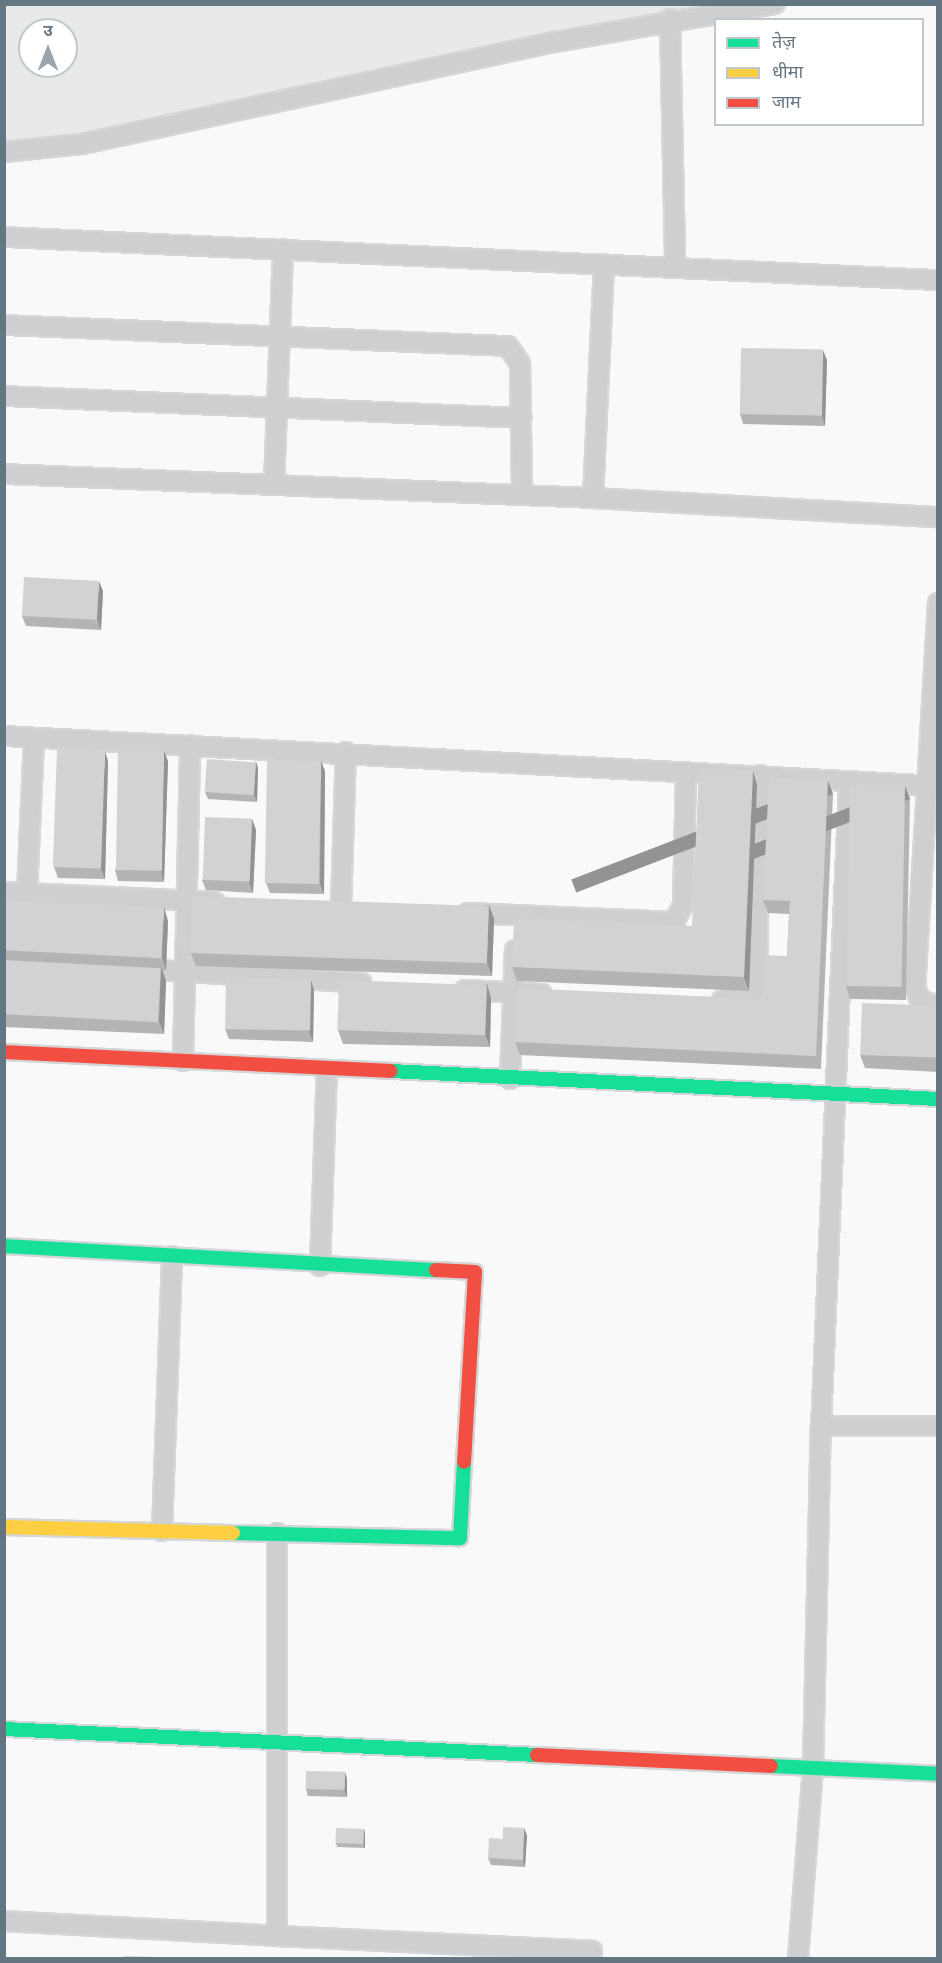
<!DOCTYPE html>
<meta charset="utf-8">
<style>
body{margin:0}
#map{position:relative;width:942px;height:1963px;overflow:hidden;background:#f9f9f9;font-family:Overpass,"Noto Sans Devanagari",sans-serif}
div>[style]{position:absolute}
.built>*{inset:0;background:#e8e9e9}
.roads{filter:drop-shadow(2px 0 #d5d6d7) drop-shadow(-2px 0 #d5d6d7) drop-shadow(0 2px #d5d6d7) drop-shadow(0 -2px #d5d6d7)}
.street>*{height:18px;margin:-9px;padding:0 9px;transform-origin:9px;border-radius:9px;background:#cecfd0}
.fast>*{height:14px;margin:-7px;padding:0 7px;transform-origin:7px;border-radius:7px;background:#16e098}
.slow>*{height:14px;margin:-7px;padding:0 7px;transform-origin:7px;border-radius:7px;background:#ffcf43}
.jam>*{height:14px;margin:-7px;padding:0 7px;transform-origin:7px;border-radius:7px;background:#f24e42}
.wall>*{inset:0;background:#b3b5b5}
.shaded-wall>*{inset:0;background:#929394;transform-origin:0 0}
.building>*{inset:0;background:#d0d2d3;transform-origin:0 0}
span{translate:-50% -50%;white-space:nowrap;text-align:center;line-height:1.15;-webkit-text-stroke:6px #fff;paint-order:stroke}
.frame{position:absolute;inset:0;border:6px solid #657683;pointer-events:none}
.legend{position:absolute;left:714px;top:18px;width:210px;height:108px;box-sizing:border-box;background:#fff;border:2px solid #c1c8cd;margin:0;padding:8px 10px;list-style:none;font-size:18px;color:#657683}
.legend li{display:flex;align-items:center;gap:12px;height:30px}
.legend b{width:30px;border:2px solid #c1c8cd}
.north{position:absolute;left:18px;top:18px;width:60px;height:60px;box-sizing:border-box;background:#fff;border:2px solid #c1c8cd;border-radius:50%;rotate:0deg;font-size:16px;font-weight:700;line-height:24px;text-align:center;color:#657683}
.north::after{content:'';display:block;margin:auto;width:21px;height:27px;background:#99a4ac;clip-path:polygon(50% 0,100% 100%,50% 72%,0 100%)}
</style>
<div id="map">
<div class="built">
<i style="clip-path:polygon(evenodd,5px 5px,747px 5px,97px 152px,5px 150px,5px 5px,30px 30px,66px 30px,66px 66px,30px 66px,30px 30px)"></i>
</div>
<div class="roads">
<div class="street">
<i style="left:670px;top:19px;width:248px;rotate:88.8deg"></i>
<i style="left:4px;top:152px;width:78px;rotate:-5.9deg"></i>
<i style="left:82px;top:144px;width:483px;rotate:-12.2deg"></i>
<i style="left:554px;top:42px;width:224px;rotate:-9.8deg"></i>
<i style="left:4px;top:237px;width:935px;rotate:2.64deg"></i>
<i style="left:4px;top:325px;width:504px;rotate:2.39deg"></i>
<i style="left:508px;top:346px;width:22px;rotate:56deg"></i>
<i style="left:520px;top:364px;width:130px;rotate:89.1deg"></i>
<i style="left:4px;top:396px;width:518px;rotate:2.43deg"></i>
<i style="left:4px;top:474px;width:589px;rotate:2.33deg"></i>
<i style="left:593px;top:498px;width:234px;rotate:-87.3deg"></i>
<i style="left:274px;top:485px;width:236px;rotate:-87.8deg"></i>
<i style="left:593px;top:498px;width:346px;rotate:3.2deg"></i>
<i style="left:938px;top:603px;width:385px;rotate:93.4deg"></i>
<i style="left:915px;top:987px;width:14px;rotate:69deg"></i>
<i style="left:920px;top:1000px;width:19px;rotate:18deg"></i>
<i style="left:4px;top:736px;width:935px;rotate:3.06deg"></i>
<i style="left:4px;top:892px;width:211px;rotate:2.7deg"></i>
<i style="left:27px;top:893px;width:155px;rotate:-87.4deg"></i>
<i style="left:341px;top:907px;width:155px;rotate:-88.2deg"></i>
<i style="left:468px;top:913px;width:206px;rotate:2.5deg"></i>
<i style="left:674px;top:922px;width:19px;rotate:-62deg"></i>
<i style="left:683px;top:905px;width:133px;rotate:-88.7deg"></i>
<i style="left:141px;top:969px;width:221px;rotate:3.6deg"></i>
<i style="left:465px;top:990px;width:77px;rotate:3deg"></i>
<i style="left:722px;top:1000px;width:20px"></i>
<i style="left:742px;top:1000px;width:18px;rotate:-34deg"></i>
<i style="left:757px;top:990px;width:215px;rotate:-89.2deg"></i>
<i style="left:183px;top:1061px;width:316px;rotate:-88.7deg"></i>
<i style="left:510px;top:1079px;width:129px;rotate:-87.8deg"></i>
<i style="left:320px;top:1266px;width:196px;rotate:-88deg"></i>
<i style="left:821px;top:1426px;width:117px"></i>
<i style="left:162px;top:1531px;width:275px;rotate:-87.9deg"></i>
<i style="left:277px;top:1533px;width:403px;rotate:90deg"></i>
<i style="left:277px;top:1936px;width:315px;rotate:2.7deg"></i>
<i style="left:592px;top:1951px;width:7px;rotate:98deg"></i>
<i style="left:4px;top:1921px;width:273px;rotate:3.1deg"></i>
<i style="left:798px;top:1958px;width:191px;rotate:-85.5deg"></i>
<i style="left:813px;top:1768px;width:342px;rotate:-88.7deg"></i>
<i style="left:821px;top:1426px;width:645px;rotate:-87.51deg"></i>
</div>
<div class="fast">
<i style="left:391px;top:1071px;width:548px;rotate:2.93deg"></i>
<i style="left:4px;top:1246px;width:433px;rotate:3.2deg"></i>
<i style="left:233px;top:1533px;width:227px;rotate:1.3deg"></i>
<i style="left:460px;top:1538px;width:76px;rotate:-87deg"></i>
<i style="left:4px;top:1729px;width:534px;rotate:2.79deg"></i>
<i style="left:771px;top:1766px;width:167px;rotate:2.7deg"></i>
</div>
<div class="slow">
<i style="left:4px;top:1527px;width:229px;rotate:1.5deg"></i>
</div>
<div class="jam">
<i style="left:4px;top:1052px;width:387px;rotate:2.8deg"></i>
<i style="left:436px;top:1270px;width:39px;rotate:3deg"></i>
<i style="left:475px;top:1272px;width:190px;rotate:93.3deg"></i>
<i style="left:537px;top:1755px;width:234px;rotate:2.7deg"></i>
</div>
</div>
<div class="wall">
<i style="clip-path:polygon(827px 360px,825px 426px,743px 424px,740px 414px)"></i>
<i style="clip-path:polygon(103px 591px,101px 630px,26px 626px,22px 616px)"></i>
<i style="clip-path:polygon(108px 761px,105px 879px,58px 878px,54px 867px)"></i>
<i style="clip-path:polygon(168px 761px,164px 882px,118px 881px,115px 870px)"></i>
<i style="clip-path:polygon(256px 762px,258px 768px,257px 802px,208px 799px,205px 792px)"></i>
<i style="clip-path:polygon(325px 771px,324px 894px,270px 893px,266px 883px)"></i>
<i style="clip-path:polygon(753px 771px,757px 785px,749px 991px,517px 981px,512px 967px,692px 926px)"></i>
<i style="clip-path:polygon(828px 781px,833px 794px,821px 1069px,520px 1055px,515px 1042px,762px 999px,787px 956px,789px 914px,768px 913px,763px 900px)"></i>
<i style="clip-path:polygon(905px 786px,910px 799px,906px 1000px,850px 999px,846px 986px)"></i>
<i style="clip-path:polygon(252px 819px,256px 830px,253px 893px,206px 890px,202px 880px)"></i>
<i style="clip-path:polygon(4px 900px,168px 921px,166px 970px,163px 970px,166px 981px,164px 1034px,4px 1027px)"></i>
<i style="clip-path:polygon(489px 905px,494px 919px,492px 976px,196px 966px,191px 953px)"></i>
<i style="clip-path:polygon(487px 984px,491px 998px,490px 1047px,343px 1044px,338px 1030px)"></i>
<i style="clip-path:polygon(314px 990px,313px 1042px,229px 1039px,225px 1029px)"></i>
<i style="clip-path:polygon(938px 1006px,938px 1072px,865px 1068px,860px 1055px)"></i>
<i style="clip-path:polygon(345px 1772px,347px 1779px,347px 1797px,308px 1796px,306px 1789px)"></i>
<i style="clip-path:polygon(364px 1829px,365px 1833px,365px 1848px,337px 1847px,336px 1843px)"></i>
<i style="clip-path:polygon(527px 1835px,525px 1867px,491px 1865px,488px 1858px,503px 1839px)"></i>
</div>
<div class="shaded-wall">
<i style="clip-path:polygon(823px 350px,827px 360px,825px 426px,822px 416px)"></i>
<i style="clip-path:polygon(99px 581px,103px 591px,101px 630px,97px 619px)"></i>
<i style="clip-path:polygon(105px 751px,108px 761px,105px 879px,101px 869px)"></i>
<i style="clip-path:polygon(164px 751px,168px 761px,164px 882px,161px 872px)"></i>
<i style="clip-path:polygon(321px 761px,325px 771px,324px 894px,320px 884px)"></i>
<i style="clip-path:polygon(256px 762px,258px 768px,257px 802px,254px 795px)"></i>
<i style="clip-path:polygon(753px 771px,757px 785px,749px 991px,744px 977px)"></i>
<i style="left:828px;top:781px;width:14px;height:275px;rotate:69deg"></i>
<i style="left:905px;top:786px;width:14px;height:201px;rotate:69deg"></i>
<i style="clip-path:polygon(252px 819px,256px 830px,253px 893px,249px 882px)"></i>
<i style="clip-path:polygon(489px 905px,494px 919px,492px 976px,487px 962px)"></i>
<i style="clip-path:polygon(164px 907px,168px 921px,166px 970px,162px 957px)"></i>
<i style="clip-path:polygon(161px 967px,166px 981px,164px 1034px,159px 1021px)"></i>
<i style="clip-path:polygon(311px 980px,314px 990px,313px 1042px,309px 1031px)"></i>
<i style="clip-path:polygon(487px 984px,491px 998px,490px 1047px,485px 1034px)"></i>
<i style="clip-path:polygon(345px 1772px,347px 1779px,347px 1797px,344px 1790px)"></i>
<i style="clip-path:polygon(524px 1828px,527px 1835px,525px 1867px,523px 1860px)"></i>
<i style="clip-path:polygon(364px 1829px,365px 1833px,365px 1848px,363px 1844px)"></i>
</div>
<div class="building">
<i style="left:741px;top:348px;width:82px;height:66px;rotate:1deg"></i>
<i style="left:24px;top:577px;width:75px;height:39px;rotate:3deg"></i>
<i style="left:57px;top:749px;width:48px;height:118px;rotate:2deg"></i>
<i style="left:118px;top:750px;width:46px;height:120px;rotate:1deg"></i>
<i style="left:207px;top:759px;width:49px;height:33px;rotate:4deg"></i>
<i style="left:267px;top:760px;width:54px;height:123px;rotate:1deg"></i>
<i style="clip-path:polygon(699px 769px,753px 771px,744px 977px,512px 967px,514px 918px,692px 926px)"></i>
<i style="clip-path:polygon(769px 778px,828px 781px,816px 1056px,515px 1042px,518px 988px,762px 999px,764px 955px,787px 956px,790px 901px,763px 900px)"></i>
<i style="left:850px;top:785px;width:55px;height:201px;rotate:1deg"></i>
<i style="left:205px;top:817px;width:47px;height:63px;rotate:2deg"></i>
<i style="left:192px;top:896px;width:297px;height:57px;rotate:2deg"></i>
<i style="left:4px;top:900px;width:160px;height:50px;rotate:3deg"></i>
<i style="clip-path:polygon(938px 936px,938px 982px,936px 982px)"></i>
<i style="left:4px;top:960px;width:157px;height:54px;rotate:3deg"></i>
<i style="left:226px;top:978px;width:85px;height:51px;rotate:1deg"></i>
<i style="left:339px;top:980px;width:148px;height:50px;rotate:2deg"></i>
<i style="left:862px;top:1003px;width:76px;height:52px;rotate:2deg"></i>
<i style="left:306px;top:1771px;width:39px;height:18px;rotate:1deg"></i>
<i style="clip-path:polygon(503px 1827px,524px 1828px,523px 1860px,488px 1858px,489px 1838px,503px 1839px)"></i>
<i style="left:336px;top:1828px;width:28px;height:15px;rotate:2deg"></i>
<i style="clip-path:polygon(124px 1956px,155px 1957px,155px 1959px,124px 1959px)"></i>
</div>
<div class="frame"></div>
<ul class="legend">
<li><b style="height:8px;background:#16e098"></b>तेज़</li>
<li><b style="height:8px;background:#ffcf43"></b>धीमा</li>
<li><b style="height:8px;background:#f24e42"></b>जाम</li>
</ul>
<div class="north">उ</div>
</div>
